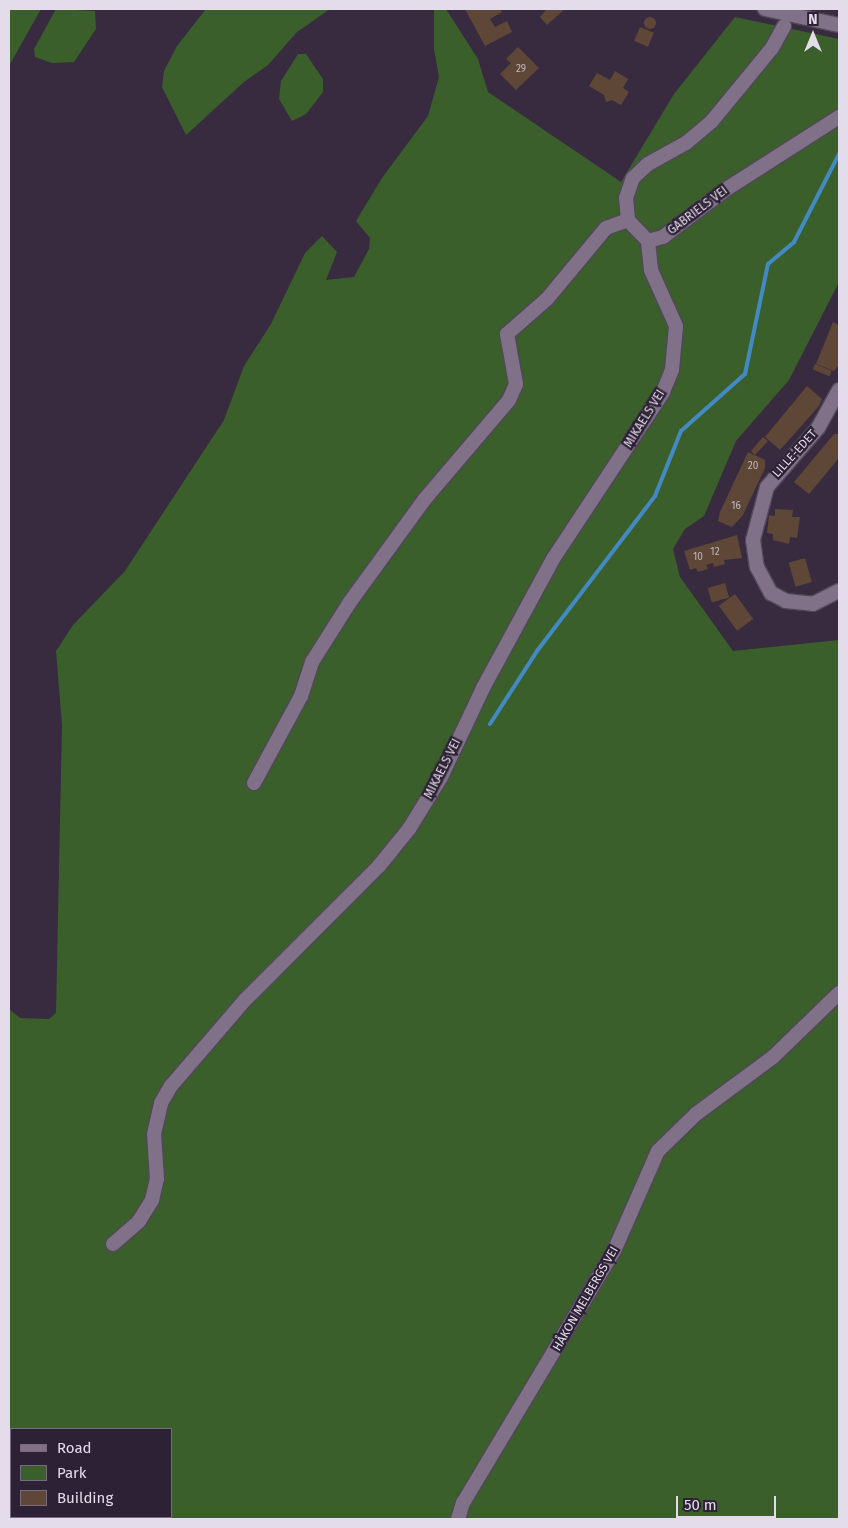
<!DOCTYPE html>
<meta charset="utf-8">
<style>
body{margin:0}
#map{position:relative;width:848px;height:1528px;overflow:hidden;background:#382b40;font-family:"Fira Sans",sans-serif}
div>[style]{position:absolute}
.green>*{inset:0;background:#3a5f2a}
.stream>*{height:4px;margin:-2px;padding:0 2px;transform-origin:2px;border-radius:2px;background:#4389c3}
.building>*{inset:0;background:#5e4737;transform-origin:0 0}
.round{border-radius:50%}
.roads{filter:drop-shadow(1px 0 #524759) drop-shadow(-1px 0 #524759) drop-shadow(0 1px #524759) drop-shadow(0 -1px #524759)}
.minor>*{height:14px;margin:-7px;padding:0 7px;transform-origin:7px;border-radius:7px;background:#807189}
span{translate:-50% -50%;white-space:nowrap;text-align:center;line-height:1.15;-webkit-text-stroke:4.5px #2d2135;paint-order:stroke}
.number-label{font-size:10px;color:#c2b7bd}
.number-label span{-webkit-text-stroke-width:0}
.street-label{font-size:12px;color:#e4dcea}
.frame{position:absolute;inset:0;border:10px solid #e4dcea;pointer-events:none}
.legend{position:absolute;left:10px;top:1428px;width:162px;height:90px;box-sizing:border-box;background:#2d2135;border:1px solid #766c7d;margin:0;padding:6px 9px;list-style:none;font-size:15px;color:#e4dcea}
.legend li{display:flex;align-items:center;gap:10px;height:25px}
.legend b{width:25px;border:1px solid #766c7d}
.north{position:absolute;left:788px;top:10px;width:50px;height:50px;-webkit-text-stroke:4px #2d2135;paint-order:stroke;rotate:0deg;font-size:14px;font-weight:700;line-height:20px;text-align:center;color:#e4dcea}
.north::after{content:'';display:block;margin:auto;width:18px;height:22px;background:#e4dcea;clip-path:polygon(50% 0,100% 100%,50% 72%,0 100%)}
.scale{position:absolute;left:676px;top:1496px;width:100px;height:22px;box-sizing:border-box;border:2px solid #e4dcea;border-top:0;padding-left:6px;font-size:15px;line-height:18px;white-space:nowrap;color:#e4dcea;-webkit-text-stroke:4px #2d2135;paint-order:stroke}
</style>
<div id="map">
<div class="green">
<i style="clip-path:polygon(9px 9px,41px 9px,9px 66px)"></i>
<i style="clip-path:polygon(56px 9px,95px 11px,96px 29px,74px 62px,52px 63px,35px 57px,34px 49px)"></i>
<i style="clip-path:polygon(206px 9px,330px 9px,297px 32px,268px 65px,244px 82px,186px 135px,162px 87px,164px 71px,177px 46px)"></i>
<i style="clip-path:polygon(evenodd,434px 9px,446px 9px,478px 59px,488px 92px,621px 182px,674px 94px,735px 17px,839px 39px,839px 282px,789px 380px,736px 441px,704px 516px,685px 529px,673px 549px,680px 577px,733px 651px,839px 640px,839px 1519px,9px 1519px,9px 1009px,20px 1018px,49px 1019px,56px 1013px,62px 725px,56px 651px,73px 625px,125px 571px,224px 420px,244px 366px,271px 324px,305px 253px,322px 236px,337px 252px,326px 280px,354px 277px,369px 249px,370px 238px,356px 221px,382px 178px,428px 116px,439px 77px,434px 49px,434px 9px,11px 1429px,171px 1429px,171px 1517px,11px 1517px,11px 1429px)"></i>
<i style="clip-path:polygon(298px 54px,306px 54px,323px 79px,323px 92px,306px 114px,292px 121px,279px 99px,281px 81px)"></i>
</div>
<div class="stream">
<i style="left:490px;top:724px;width:87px;rotate:-57.2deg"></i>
<i style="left:537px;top:651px;width:195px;rotate:-52.7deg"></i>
<i style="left:655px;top:496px;width:70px;rotate:-68.2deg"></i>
<i style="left:681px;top:431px;width:86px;rotate:-41.7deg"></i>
<i style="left:745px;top:374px;width:112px;rotate:-78.2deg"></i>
<i style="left:768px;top:264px;width:34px;rotate:-40deg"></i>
<i style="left:794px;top:242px;width:99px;rotate:-62.9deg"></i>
</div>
<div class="building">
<i style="clip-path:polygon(465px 9px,500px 9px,502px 12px,490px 19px,495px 27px,507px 21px,512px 32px,485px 46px)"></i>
<i style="clip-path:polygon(547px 9px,565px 9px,547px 25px,540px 17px)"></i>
<i class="round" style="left:644px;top:17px;width:12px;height:12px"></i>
<i style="left:640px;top:27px;width:15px;height:15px;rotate:23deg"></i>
<i style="clip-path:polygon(518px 47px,539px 68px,516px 90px,500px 74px,511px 63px,506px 59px)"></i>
<i style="clip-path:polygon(615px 71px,628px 79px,623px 88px,629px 92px,621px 105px,612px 100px,606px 102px,604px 95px,589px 86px,597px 73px,610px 80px)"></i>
<i style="clip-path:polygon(833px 322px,839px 325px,839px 365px,834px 371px,816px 364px)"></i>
<i style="left:815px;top:364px;width:18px;height:6px;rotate:22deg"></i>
<i style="clip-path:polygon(807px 386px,822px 399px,819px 406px,780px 450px,765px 437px)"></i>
<i style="clip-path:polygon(834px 434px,839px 434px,839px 458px,809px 494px,794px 482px)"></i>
<i style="clip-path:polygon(763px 437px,768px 441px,755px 455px,751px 451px)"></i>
<i style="clip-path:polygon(748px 452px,765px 460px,765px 468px,743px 515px,732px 527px,718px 521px,720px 512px)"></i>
<i style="clip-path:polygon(775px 509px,793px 510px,792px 517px,800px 517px,797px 538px,790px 537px,789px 544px,773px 540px,773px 534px,767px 533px,769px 515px,775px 516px)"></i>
<i style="clip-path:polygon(737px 535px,742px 558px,724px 560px,725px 564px,714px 567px,713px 563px,706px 565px,708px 569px,698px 572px,696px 568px,690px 570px,684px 551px)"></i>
<i style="left:805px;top:558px;width:25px;height:17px;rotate:74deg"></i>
<i style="left:725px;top:583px;width:15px;height:18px;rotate:74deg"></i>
<i style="left:735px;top:594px;width:31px;height:20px;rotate:54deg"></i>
</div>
<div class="roads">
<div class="minor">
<i style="left:765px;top:9px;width:76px;rotate:12.2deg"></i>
<i style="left:648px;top:241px;width:29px;rotate:-134deg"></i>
<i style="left:628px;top:220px;width:22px;rotate:-95deg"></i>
<i style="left:626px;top:198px;width:21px;rotate:-71deg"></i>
<i style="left:633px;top:178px;width:21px;rotate:-43deg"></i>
<i style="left:648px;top:164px;width:43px;rotate:-28.9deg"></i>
<i style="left:686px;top:143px;width:34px;rotate:-40deg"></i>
<i style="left:712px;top:121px;width:94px;rotate:-50.6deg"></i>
<i style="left:772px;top:48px;width:25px;rotate:-61deg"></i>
<i style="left:648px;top:241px;width:16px;rotate:-15deg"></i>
<i style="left:663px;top:237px;width:81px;rotate:-37deg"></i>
<i style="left:728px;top:188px;width:132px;rotate:-32.6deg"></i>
<i style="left:839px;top:390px;width:43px;rotate:118.9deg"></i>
<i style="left:818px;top:428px;width:78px;rotate:130.8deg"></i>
<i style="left:767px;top:487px;width:55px;rotate:104.8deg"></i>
<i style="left:753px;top:540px;width:27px;rotate:82deg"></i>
<i style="left:757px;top:567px;width:30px;rotate:62deg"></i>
<i style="left:771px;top:593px;width:17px;rotate:28deg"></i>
<i style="left:786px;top:601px;width:27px;rotate:6deg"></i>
<i style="left:813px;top:604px;width:29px;rotate:-27deg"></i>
<i style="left:254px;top:783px;width:99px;rotate:-61.6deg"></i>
<i style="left:301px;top:696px;width:36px;rotate:-72deg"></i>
<i style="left:312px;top:662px;width:71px;rotate:-57.7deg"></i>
<i style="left:350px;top:602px;width:126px;rotate:-54deg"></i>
<i style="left:424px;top:500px;width:131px;rotate:-49.6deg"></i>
<i style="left:509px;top:400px;width:17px;rotate:-66deg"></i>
<i style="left:516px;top:384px;width:51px;rotate:-100.2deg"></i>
<i style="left:507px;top:334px;width:53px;rotate:-41.2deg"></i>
<i style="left:547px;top:299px;width:92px;rotate:-50.3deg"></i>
<i style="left:606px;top:228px;width:23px;rotate:-20deg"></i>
<i style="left:113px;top:1244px;width:35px;rotate:-41deg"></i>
<i style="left:139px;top:1221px;width:25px;rotate:-58deg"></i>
<i style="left:152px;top:1200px;width:22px;rotate:-77deg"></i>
<i style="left:157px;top:1179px;width:45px;rotate:-93.8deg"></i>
<i style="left:154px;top:1134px;width:32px;rotate:-77deg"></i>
<i style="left:161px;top:1103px;width:20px;rotate:-60deg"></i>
<i style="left:171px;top:1086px;width:113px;rotate:-49.3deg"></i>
<i style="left:245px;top:1000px;width:190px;rotate:-45deg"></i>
<i style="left:379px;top:866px;width:48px;rotate:-51deg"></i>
<i style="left:409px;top:829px;width:61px;rotate:-58.4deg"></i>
<i style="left:441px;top:777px;width:98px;rotate:-64.7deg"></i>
<i style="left:483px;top:688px;width:147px;rotate:-61.5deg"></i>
<i style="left:553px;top:559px;width:200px;rotate:-56.6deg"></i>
<i style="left:663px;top:392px;width:24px;rotate:-68deg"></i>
<i style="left:672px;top:370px;width:44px;rotate:-84.8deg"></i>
<i style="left:676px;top:326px;width:61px;rotate:-114.1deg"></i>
<i style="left:651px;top:270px;width:29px;rotate:-96deg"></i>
<i style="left:458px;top:1519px;width:17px;rotate:-73deg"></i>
<i style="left:463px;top:1503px;width:294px;rotate:-59.1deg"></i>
<i style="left:614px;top:1251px;width:109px;rotate:-66.3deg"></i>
<i style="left:658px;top:1151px;width:53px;rotate:-44.2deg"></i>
<i style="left:696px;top:1114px;width:96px;rotate:-36.5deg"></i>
<i style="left:773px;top:1057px;width:92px;rotate:-44.1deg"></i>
</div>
</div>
<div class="number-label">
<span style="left:521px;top:70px">29</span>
<span style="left:753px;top:467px">20</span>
<span style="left:736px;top:507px">16</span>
<span style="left:715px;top:553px">12</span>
<span style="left:698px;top:558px">10</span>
</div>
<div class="street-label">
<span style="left:698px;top:211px;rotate:-37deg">GABRIELS VEI</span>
<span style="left:645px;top:419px;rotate:-58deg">MIKAELS VEI</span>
<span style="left:795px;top:454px;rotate:-48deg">LILLE-EDET</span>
<span style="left:443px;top:769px;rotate:-63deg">MIKAELS VEI</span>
<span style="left:586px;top:1299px;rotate:-60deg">HÅKON MELBERGS VEI</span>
</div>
<div class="frame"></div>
<ul class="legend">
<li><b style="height:6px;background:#807189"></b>Road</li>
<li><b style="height:14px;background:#3a5f2a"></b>Park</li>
<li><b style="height:14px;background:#5e4737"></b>Building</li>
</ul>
<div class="north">N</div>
<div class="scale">50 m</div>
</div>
